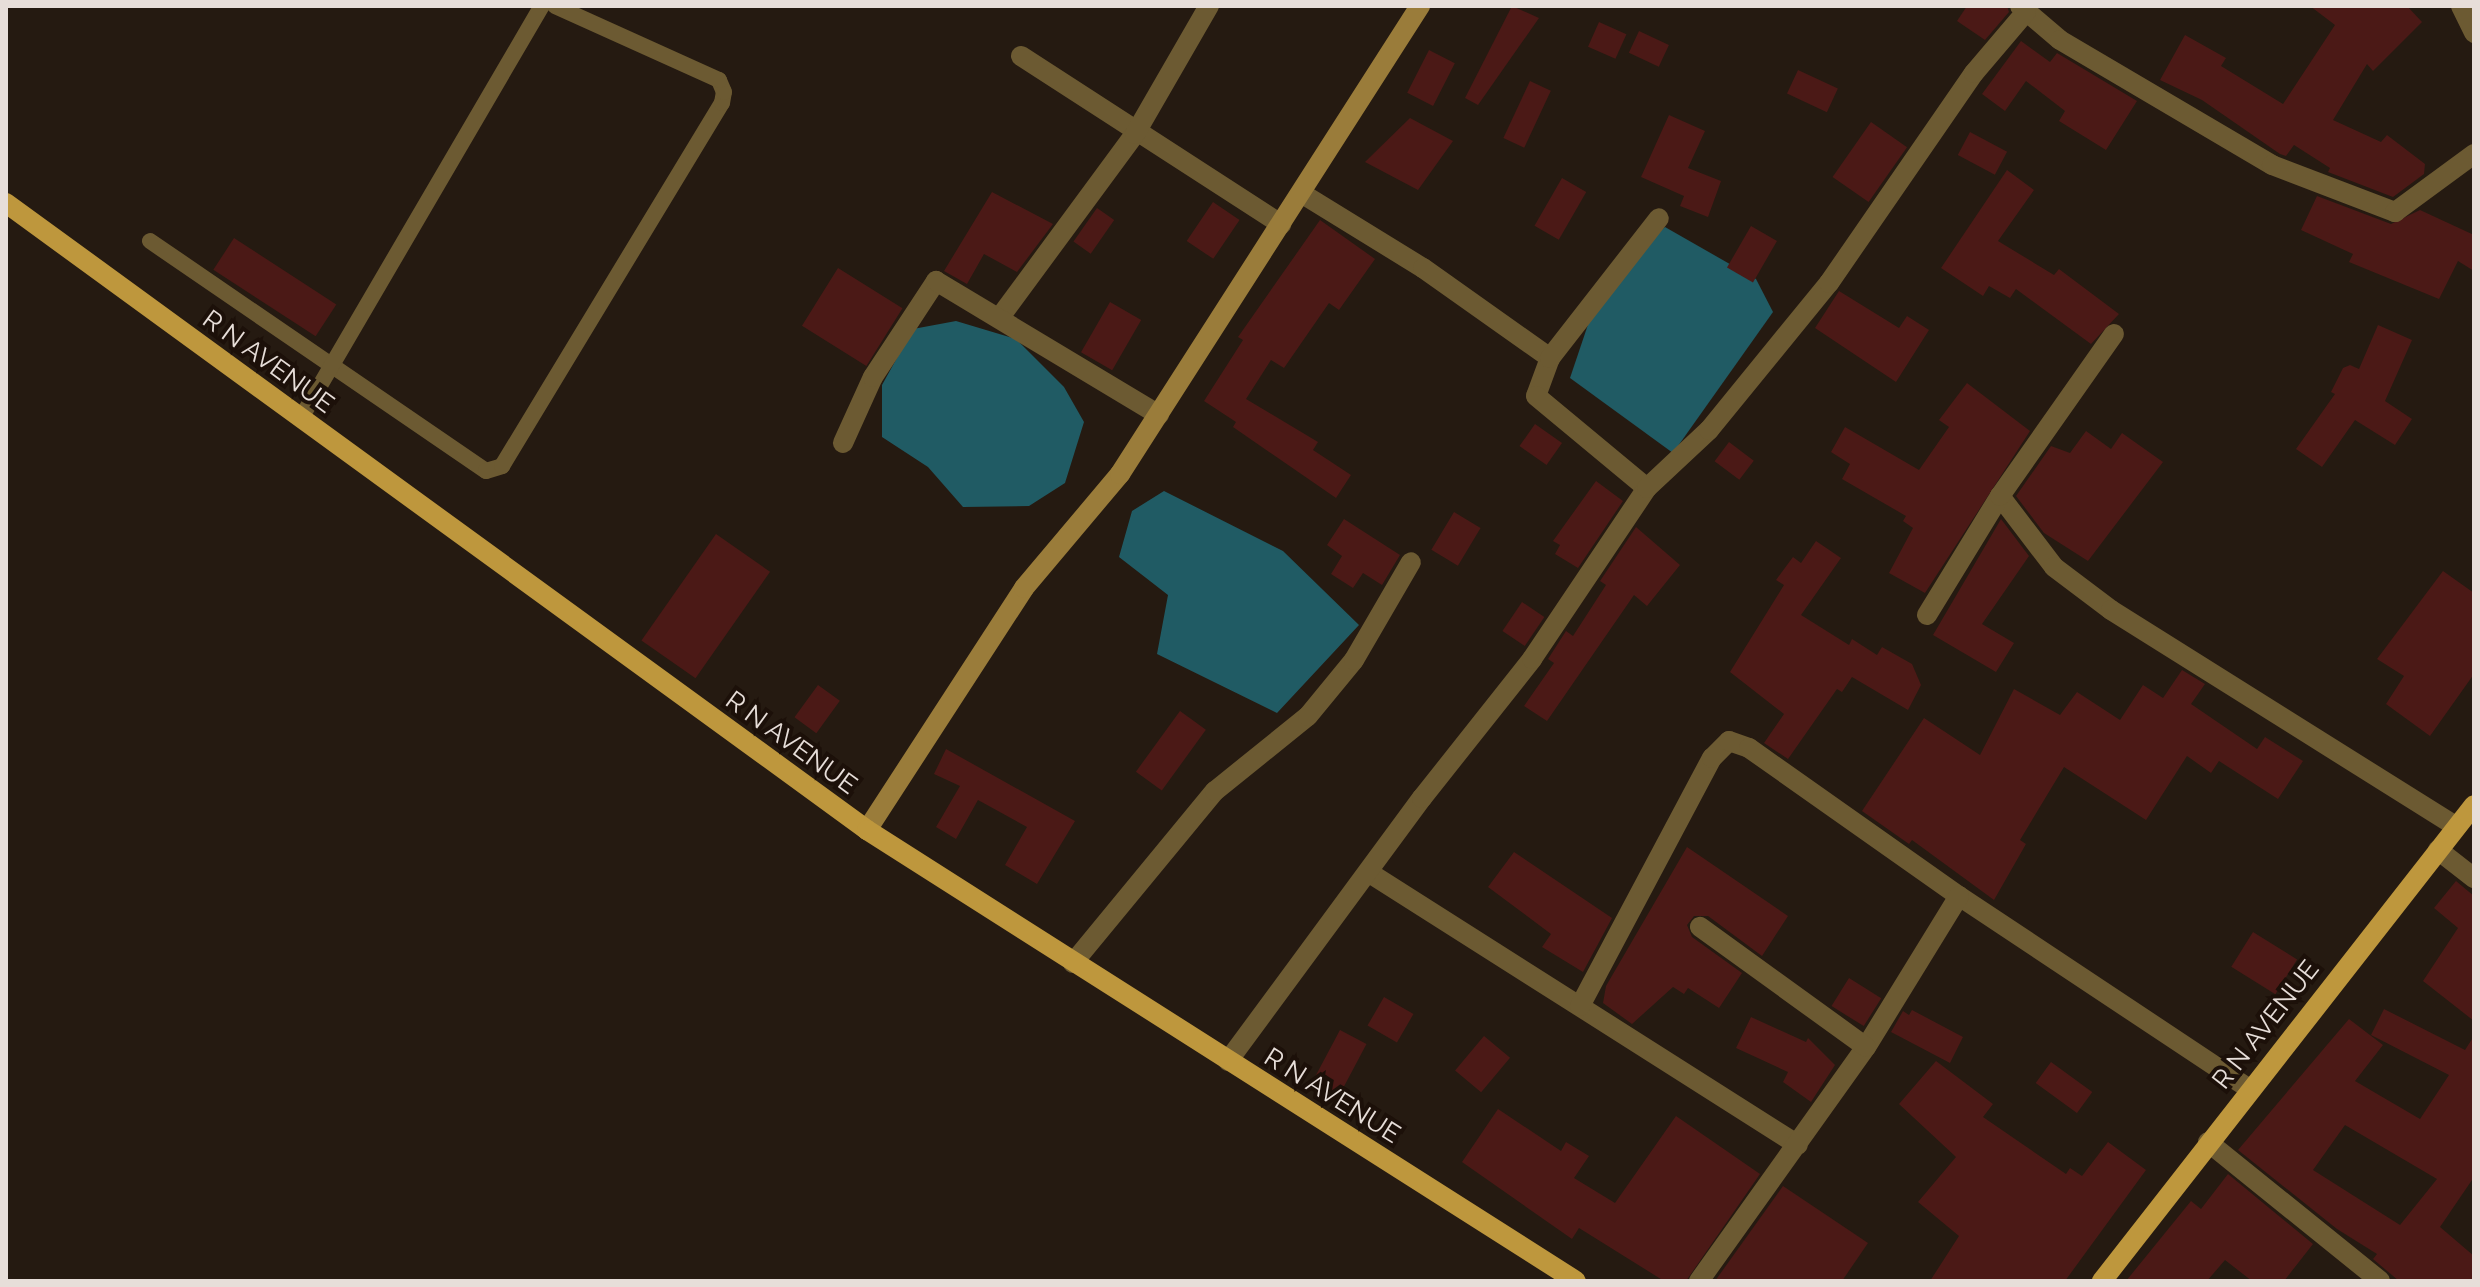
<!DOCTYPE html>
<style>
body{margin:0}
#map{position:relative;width:2480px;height:1287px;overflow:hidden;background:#251a11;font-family:Raleway,sans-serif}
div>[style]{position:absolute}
.water>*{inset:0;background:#205b64}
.building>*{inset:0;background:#4b1916;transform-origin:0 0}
.lane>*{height:16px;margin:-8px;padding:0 8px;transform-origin:8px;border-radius:8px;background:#6c5a32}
.street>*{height:20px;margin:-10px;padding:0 10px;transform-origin:10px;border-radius:10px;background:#6c5a32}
.secondary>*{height:20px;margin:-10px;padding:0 10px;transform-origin:10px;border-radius:10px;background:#9a7c3a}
.primary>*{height:20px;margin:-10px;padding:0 10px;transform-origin:10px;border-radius:10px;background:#be973d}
span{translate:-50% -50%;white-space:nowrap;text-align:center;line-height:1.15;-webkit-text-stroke:8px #1c1009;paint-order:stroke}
.street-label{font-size:26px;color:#e7ded9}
.frame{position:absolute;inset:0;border:8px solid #e7ded9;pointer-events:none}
</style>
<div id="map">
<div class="water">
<i style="clip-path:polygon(1665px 227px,1756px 279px,1773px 312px,1673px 453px,1570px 378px,1603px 280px)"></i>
<i style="clip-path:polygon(956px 321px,1016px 339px,1064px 387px,1084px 422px,1065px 483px,1029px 506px,963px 507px,928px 467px,882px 437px,882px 385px,913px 329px)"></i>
<i style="clip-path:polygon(1164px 491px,1283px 551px,1359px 625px,1277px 713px,1157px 654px,1168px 595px,1119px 557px,1132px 511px)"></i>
</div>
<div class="building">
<i style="clip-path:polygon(1512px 6px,1539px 18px,1478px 105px,1465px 98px)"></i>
<i style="clip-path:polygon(1967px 6px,2007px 6px,2009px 12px,1985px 40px,1957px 21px)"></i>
<i style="clip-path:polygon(2310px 6px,2407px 6px,2422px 22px,2373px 71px,2367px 64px,2333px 120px,2381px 142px,2387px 135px,2425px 164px,2424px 174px,2393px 197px,2328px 172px,2330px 168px,2294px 145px,2286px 156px,2280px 154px,2202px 100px,2160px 80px,2185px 35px,2226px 58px,2221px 66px,2283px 104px,2335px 25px)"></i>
<i style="left:1599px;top:22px;width:30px;height:27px;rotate:24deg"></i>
<i style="left:1639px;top:31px;width:33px;height:24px;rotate:25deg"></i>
<i style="clip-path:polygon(2021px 41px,2050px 62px,2057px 53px,2137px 101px,2106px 150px,2059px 121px,2065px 111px,2026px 81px,2005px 111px,1982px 94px)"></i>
<i style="left:1429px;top:50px;width:29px;height:48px;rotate:27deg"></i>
<i style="left:1798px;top:70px;width:44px;height:26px;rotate:25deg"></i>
<i style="left:1530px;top:81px;width:23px;height:63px;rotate:25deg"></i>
<i style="clip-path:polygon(1669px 115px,1705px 131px,1688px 168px,1721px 181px,1708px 217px,1680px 206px,1684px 196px,1641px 177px)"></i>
<i style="clip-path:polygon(1410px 118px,1453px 141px,1418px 190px,1365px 162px)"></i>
<i style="left:1871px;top:122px;width:44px;height:67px;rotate:35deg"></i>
<i style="left:1970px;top:132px;width:42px;height:26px;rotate:28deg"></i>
<i style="clip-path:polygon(2007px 170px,2034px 190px,1998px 241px,2054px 275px,2059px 269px,2119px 314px,2091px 344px,2016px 289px,2010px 298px,1989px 286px,1983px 296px,1941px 268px)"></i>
<i style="left:1562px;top:178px;width:28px;height:55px;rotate:30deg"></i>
<i style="clip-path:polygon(992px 192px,1053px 224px,1017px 272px,984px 254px,967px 284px,944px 271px)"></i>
<i style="clip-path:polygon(2317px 196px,2391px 224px,2420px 210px,2474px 235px,2474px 271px,2458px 261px,2439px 299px,2349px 262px,2353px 254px,2301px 230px)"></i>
<i style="left:1213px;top:202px;width:32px;height:47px;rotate:34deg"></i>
<i style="left:1097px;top:208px;width:21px;height:41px;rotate:35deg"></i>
<i style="clip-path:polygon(1320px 220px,1375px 259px,1339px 310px,1329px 303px,1284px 368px,1271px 360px,1246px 399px,1318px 442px,1313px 450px,1351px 475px,1336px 498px,1233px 427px,1236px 422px,1204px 401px,1243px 340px,1238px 337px)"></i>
<i style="left:1751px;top:226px;width:30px;height:48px;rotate:30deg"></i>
<i style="left:234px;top:238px;width:122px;height:38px;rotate:33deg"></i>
<i style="left:838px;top:268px;width:76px;height:68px;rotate:32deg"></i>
<i style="clip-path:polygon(1839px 291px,1899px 328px,1907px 316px,1929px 330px,1896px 382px,1815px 328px)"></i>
<i style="left:1110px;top:302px;width:36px;height:58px;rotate:30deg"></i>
<i style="clip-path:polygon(2378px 325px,2412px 340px,2385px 401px,2412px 419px,2395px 445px,2355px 420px,2322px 467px,2296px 449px,2335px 394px,2331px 392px,2343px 368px,2350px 365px,2359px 369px)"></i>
<i style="clip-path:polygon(1967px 383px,2030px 431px,1925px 593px,1889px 573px,1913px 528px,1903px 521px,1906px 516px,1842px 479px,1850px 464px,1831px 452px,1845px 427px,1919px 470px,1949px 427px,1939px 420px)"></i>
<i style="left:1535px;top:424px;width:33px;height:27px;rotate:35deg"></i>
<i style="clip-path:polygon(2086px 431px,2111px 449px,2122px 433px,2163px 462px,2088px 561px,2044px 533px,2016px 496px,2051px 446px,2070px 453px)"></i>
<i style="left:1729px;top:442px;width:31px;height:24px;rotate:37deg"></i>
<i style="clip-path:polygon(1596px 481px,1623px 501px,1578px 568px,1555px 554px,1560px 545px,1553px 541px)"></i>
<i style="left:1454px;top:512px;width:31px;height:44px;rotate:31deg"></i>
<i style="clip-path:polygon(1344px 519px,1400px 555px,1382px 585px,1363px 573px,1353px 588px,1331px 574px,1342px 556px,1327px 545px)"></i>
<i style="clip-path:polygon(2001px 519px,2029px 556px,1982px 624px,2014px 643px,1996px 672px,1933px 635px)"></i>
<i style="clip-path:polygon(1636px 527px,1680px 565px,1647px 606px,1634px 595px,1547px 721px,1524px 706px,1554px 663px,1548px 659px,1566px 631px,1573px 636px,1606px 585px,1600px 581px)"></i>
<i style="left:716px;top:534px;width:66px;height:130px;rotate:35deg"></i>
<i style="clip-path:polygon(1816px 541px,1841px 558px,1801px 615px,1849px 645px,1852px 639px,1877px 655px,1882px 647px,1912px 664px,1921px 685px,1908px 710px,1852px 677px,1842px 692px,1837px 689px,1788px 759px,1764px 743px,1784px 714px,1730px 672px,1784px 585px,1776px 580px,1793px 557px,1801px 563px)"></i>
<i style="clip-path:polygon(2443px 571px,2474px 593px,2474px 674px,2430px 736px,2386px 704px,2404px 676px,2377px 659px)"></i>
<i style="left:1522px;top:602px;width:27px;height:35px;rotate:34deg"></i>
<i style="clip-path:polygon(2182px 670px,2205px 684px,2191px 704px,2257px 749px,2265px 737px,2303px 761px,2278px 799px,2219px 761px,2211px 773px,2187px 756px,2146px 820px,2064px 767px,2020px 840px,2026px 844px,1994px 900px,1912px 840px,1909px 844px,1862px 811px,1924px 718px,1980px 755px,2014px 689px,2060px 715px,2077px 692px,2120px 720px,2143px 685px,2163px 698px)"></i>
<i style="left:818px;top:685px;width:27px;height:40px;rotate:36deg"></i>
<i style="left:1180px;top:711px;width:32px;height:75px;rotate:36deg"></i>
<i style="clip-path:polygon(946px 749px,1075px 821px,1037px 884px,1005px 865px,1027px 827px,978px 800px,956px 839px,936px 827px,960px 786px,934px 774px)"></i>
<i style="clip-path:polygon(1687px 847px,1788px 916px,1762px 956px,1708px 916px,1694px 916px,1687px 925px,1692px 937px,1742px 973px,1719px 1008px,1688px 988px,1684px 994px,1673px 987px,1632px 1024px,1603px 1003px,1606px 986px)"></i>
<i style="clip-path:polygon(1514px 852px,1612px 918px,1583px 972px,1542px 947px,1551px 934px,1488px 887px)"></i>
<i style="clip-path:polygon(2456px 881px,2474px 896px,2474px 1021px,2423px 981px,2458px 928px,2434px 908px)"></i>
<i style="left:2253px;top:932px;width:52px;height:41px;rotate:32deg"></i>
<i style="left:1849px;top:978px;width:38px;height:33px;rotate:32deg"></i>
<i style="left:1384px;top:997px;width:34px;height:33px;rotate:30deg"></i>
<i style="clip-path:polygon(evenodd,2384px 1009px,2465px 1050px,2474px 1036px,2474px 1177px,2440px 1227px,2474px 1256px,2474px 1281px,2399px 1281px,2373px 1259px,2377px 1254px,2337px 1229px,2238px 1150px,2349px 1019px,2383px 1045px,2355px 1081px,2420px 1119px,2449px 1075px,2371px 1035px,2384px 1009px,2345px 1125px,2437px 1179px,2400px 1225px,2313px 1170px,2345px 1125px)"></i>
<i style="clip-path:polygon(1912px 1010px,1963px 1037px,1950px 1063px,1891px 1032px,1903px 1011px,1909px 1015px)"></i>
<i style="clip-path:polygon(1751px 1017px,1806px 1042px,1808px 1038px,1835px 1065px,1811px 1102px,1783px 1082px,1788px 1072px,1736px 1048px)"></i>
<i style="left:1340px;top:1030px;width:30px;height:61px;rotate:28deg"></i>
<i style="left:1484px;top:1036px;width:34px;height:45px;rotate:40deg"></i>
<i style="clip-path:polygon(1936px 1061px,1993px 1104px,1983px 1117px,2066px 1174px,2070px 1168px,2082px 1176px,2108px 1142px,2146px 1170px,2065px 1281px,1930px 1281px,1959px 1236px,1918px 1202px,1956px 1157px,1899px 1104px)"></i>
<i style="left:2051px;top:1062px;width:51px;height:26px;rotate:36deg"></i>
<i style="clip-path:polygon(1498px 1109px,1561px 1151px,1566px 1142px,1589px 1156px,1574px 1178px,1615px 1203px,1676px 1116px,1760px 1174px,1686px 1281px,1664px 1281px,1579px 1228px,1572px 1239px,1462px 1162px)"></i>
<i style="clip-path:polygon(2228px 1174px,2313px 1244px,2284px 1281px,2252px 1281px,2225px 1260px,2207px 1281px,2126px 1281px,2191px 1201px,2201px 1209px)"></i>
<i style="clip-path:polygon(1783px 1186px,1868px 1243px,1842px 1281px,1715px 1281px)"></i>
</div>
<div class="lane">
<i style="left:150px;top:241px;width:407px;rotate:34.4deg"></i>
<i style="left:486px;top:471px;width:17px;rotate:-17deg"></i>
<i style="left:502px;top:466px;width:424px;rotate:-58.8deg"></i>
<i style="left:722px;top:103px;width:11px;rotate:-80deg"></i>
<i style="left:724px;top:92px;width:13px;rotate:-113deg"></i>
<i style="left:719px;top:80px;width:180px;rotate:-155.7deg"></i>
<i style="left:301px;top:418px;width:477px;rotate:-59.7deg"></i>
</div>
<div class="street">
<i style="left:2020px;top:6px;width:52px;rotate:40.4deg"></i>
<i style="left:2060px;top:40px;width:246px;rotate:30.5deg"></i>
<i style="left:2272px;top:165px;width:132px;rotate:20.9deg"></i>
<i style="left:2395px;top:212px;width:98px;rotate:-36.3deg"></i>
<i style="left:2461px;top:6px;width:30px;rotate:64deg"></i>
<i style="left:1021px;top:56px;width:310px;rotate:32.9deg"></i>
<i style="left:1301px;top:193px;width:143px;rotate:31.6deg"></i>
<i style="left:1423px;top:268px;width:156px;rotate:35.3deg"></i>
<i style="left:1550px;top:358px;width:40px;rotate:110.2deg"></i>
<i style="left:1536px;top:396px;width:144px;rotate:39.7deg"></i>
<i style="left:1000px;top:317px;width:227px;rotate:-53.6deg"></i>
<i style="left:1135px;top:134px;width:148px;rotate:-60deg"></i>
<i style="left:1550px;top:358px;width:177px;rotate:-52.1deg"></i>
<i style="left:843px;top:443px;width:72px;rotate:-65.6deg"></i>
<i style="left:873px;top:377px;width:115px;rotate:-56.7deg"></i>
<i style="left:936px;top:281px;width:260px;rotate:31deg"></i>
<i style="left:2000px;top:496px;width:89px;rotate:52.7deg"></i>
<i style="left:2054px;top:567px;width:71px;rotate:37deg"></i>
<i style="left:2111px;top:610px;width:408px;rotate:32.1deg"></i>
<i style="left:1927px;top:615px;width:140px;rotate:-58.5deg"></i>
<i style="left:2000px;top:496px;width:198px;rotate:-54.9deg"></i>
<i style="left:2438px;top:850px;width:46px;rotate:37.9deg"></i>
<i style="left:1368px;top:872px;width:509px;rotate:32.41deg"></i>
<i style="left:1959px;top:896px;width:347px;rotate:33.6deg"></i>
<i style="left:1073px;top:963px;width:223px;rotate:-50.5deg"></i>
<i style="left:1215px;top:791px;width:119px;rotate:-38.9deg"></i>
<i style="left:1308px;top:716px;width:72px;rotate:-50.6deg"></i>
<i style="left:1354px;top:660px;width:113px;rotate:-59.8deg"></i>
<i style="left:1580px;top:1006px;width:281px;rotate:-62deg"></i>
<i style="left:1712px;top:758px;width:24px;rotate:-45deg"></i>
<i style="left:1729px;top:741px;width:21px;rotate:19deg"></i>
<i style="left:1749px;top:748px;width:257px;rotate:35.2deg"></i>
<i style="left:1959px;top:896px;width:177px;rotate:121.6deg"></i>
<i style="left:1228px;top:1061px;width:327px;rotate:-53.6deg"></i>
<i style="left:1422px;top:798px;width:177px;rotate:-51.6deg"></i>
<i style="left:1532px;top:659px;width:206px;rotate:-56.1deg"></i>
<i style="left:1647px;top:488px;width:85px;rotate:-43.1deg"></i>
<i style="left:1709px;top:430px;width:190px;rotate:-50.8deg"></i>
<i style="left:1829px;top:283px;width:255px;rotate:-55.4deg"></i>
<i style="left:1974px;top:73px;width:80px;rotate:-49.6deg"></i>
<i style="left:2208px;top:1142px;width:221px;rotate:38.9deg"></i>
<i style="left:1699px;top:1281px;width:287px;rotate:-54.5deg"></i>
<i style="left:1866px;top:1047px;width:205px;rotate:-144.1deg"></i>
</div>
<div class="secondary">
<i style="left:867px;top:830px;width:288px;rotate:-57deg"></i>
<i style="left:1024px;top:588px;width:149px;rotate:-49.9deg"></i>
<i style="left:1120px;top:474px;width:556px;rotate:-57.34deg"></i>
</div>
<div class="primary">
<i style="left:6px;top:203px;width:1065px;rotate:36.06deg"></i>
<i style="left:867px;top:830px;width:840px;rotate:32.46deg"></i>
<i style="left:2102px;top:1281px;width:604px;rotate:-51.99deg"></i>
</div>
<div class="street-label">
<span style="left:268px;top:362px;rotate:36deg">R N AVENUE</span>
<span style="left:791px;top:743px;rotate:36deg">R N AVENUE</span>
<span style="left:2266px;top:1025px;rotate:-52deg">R N AVENUE</span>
<span style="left:1332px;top:1096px;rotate:32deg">R N AVENUE</span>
</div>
<div class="frame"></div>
</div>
